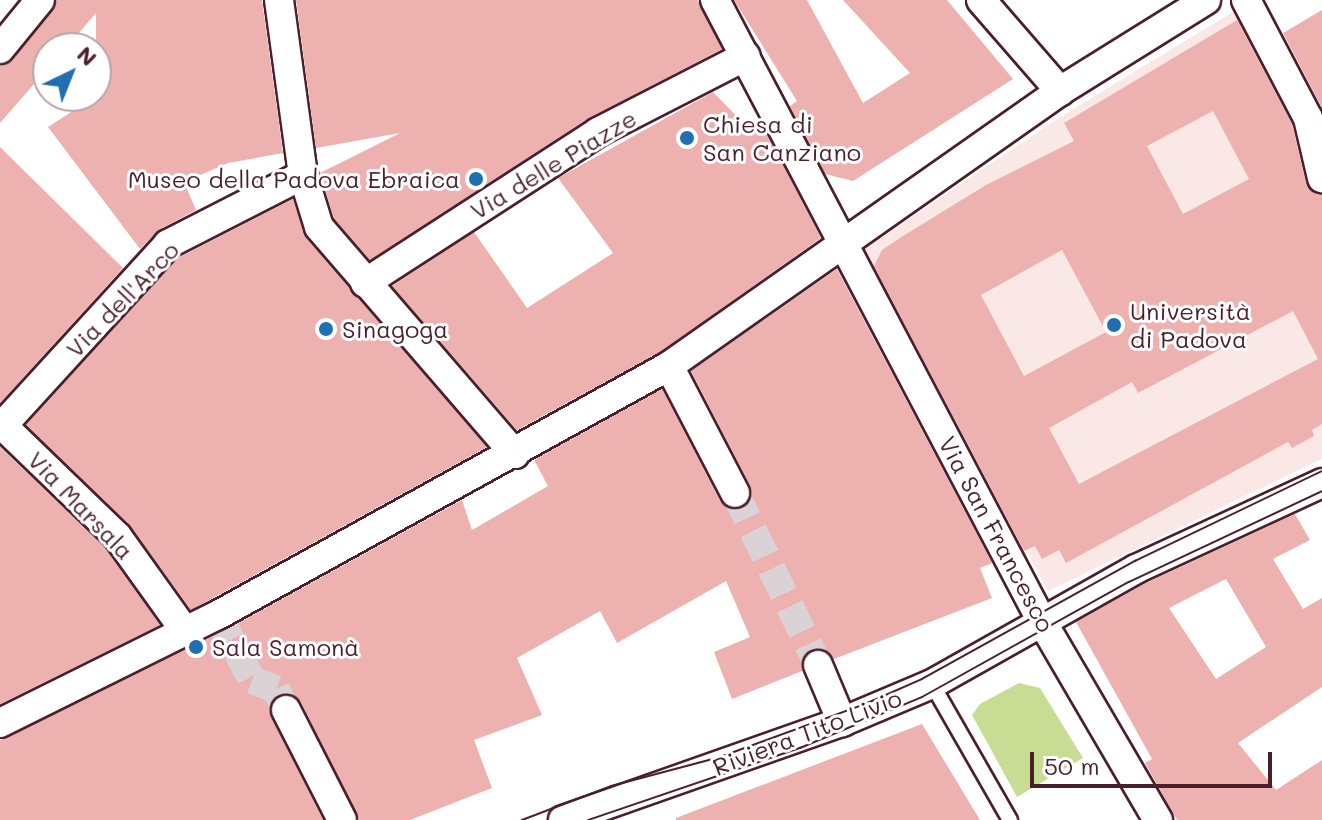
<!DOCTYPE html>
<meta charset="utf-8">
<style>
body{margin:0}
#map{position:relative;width:1322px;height:820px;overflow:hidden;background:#fff;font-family:Mali,sans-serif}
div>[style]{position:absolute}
.built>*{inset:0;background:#fae8e7}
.green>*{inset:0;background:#c8dd93}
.building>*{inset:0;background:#edb2af}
.street-tunnel>*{height:28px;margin-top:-14px;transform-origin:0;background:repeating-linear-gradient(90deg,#dbd2d5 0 28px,transparent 0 42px)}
.roads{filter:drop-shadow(2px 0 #4a1f2b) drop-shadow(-2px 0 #4a1f2b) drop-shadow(0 2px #4a1f2b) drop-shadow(0 -2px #4a1f2b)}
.lane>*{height:14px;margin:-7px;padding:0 7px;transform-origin:7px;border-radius:7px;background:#fff}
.street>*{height:28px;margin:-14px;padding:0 14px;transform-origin:14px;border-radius:14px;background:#fff}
.tram>*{height:2px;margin:-1px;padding:0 1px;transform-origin:1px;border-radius:1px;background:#4a1f2b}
.dots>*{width:22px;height:22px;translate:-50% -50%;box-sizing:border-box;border:4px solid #fff;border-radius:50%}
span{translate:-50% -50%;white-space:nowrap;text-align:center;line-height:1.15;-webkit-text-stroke:6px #fff;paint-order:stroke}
.poi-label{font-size:24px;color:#4a1f2b}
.left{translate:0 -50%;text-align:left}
.right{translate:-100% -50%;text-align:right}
.street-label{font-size:24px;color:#4a1f2b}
.north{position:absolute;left:32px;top:32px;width:80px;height:80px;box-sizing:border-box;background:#fff;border:2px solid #b7a5aa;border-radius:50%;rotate:43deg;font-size:22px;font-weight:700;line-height:32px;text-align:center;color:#4a1f2b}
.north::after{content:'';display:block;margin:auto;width:28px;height:36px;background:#1f6fb2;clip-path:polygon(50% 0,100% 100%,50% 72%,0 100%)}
.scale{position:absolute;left:1030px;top:752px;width:242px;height:36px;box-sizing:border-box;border:4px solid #4a1f2b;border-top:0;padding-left:10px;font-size:24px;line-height:28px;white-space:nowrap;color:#4a1f2b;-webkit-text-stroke:6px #fff;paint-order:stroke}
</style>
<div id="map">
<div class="built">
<i style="clip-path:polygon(1244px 5px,1308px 127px,1322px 200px,1322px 459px,1048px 591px,863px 250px,1057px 119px)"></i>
</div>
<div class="green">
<i style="clip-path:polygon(1019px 683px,1040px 688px,1083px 758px,1017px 797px,972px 715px,980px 704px)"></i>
</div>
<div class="building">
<i style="clip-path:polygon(57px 0,262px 0,283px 153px,228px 163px,184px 182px,196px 210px,160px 229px,140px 249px,48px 127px,96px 96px,96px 13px,66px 48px,48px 48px,48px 68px,0 123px,0 66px,13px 60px)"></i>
<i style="clip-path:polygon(296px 0,698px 0,722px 49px,589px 118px,370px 260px,334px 219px,320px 173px,400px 133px,316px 148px)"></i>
<i style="clip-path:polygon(734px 0,807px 0,863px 103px,910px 73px,843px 0,947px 0,1013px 79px,853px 181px,825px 174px,790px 106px,797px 101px)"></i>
<i style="clip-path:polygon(1322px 10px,1322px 108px,1283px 33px)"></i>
<i style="clip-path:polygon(evenodd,1237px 20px,1292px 124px,1306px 183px,1322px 195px,1322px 424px,1312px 430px,1314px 436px,1292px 448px,1288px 442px,1066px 563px,1059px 550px,1042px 559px,1035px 546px,1024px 551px,874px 266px,882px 250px,903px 236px,986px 185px,1074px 141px,1064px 123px,1237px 20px,1213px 111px,1249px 179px,1183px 214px,1147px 146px,1213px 111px,1237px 20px,1062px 250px,1106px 332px,1024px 376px,981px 295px,1062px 250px,1237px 20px,1293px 311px,1318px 359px,1079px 484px,1049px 428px,1132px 382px,1138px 393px,1293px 311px)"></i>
<i style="clip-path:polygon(713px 92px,752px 132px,762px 125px,821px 238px,660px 352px,517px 430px,392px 286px,474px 232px,527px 308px,613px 253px,558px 178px)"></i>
<i style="clip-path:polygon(0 147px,123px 268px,0 403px)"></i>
<i style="clip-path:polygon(293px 199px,306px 238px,487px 447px,191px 610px,129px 524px,26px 425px,178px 258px)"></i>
<i style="clip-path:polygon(837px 269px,992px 563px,980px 568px,992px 598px,834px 659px,828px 651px,812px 649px,804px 655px,802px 671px,732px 699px,714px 652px,750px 637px,726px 581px,617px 643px,600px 611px,517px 658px,542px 715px,474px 740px,492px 788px,410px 820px,359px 820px,301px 702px,286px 693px,271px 701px,271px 717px,323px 820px,0 820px,0 740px,226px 630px,462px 500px,472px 530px,548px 486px,534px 460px,662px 389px,720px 501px,733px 510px,743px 508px,752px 495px,750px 485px,691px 371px)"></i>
<i style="clip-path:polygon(0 447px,104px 547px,160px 625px,0 704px)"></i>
<i style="clip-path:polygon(evenodd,1295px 514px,1310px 540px,1273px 559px,1303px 609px,1322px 598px,1322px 687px,1238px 743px,1276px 790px,1322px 760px,1322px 820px,1177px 820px,1145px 763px,1152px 759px,1076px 622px,1144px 584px,1295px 514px,1226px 579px,1266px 647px,1216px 679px,1169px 608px,1226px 579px)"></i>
<i style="clip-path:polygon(922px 724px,980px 820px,676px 820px,676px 818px)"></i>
</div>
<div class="street-tunnel">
<i style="left:735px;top:493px;width:191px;rotate:64.2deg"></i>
<i style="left:218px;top:615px;width:73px;rotate:62.4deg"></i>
<i style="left:252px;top:680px;width:26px;rotate:21deg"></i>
<i style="left:276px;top:689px;width:23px;rotate:65deg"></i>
</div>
<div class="roads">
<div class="lane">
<i style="left:932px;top:684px;width:157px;rotate:60.2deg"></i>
</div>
<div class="street">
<i style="left:279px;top:0;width:177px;rotate:82.2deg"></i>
<i style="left:303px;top:175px;width:54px;rotate:72.9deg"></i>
<i style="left:319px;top:227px;width:300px;rotate:49.2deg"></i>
<i style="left:715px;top:0;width:700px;rotate:62.26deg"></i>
<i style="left:1041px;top:620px;width:232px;rotate:59.7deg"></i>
<i style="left:981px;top:0;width:121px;rotate:49deg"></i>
<i style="left:1246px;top:0;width:133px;rotate:62.3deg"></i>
<i style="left:1308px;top:118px;width:62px;rotate:76.9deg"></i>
<i style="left:0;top:49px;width:63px;rotate:-50.8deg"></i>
<i style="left:365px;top:283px;width:278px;rotate:-32.9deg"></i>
<i style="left:598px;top:132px;width:166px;rotate:-27.2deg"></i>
<i style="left:669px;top:366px;width:143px;rotate:62.5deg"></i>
<i style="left:0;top:423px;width:163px;rotate:44deg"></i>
<i style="left:117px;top:536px;width:117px;rotate:54.4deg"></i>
<i style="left:3px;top:425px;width:245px;rotate:-47.6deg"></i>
<i style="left:168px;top:244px;width:152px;rotate:-27.1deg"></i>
<i style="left:818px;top:665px;width:62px;rotate:67.2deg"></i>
<i style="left:286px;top:710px;width:123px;rotate:63deg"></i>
<i style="left:0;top:723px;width:243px;rotate:-26.4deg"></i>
<i style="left:218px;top:615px;width:515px;rotate:-28.9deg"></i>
<i style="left:669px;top:366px;width:478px;rotate:-35.1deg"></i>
<i style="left:1060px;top:91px;width:172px;rotate:-31.9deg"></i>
<i style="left:563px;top:820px;width:296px;rotate:-19.4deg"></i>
<i style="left:842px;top:722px;width:98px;rotate:-22.9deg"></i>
<i style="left:932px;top:684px;width:234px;rotate:-29.4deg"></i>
<i style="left:1136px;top:569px;width:205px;rotate:-24.8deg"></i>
</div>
</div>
<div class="tram">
<i style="left:522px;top:820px;width:95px;rotate:-20.9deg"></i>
<i style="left:611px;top:786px;width:113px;rotate:-14.9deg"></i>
<i style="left:720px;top:757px;width:154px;rotate:-20.1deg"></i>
<i style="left:865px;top:704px;width:62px;rotate:-23.7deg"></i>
<i style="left:922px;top:679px;width:244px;rotate:-29deg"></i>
<i style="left:1135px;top:561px;width:208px;rotate:-25.7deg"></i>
<i style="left:588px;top:820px;width:224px;rotate:-18.8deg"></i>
<i style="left:800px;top:748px;width:132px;rotate:-22.7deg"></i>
<i style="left:922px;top:697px;width:237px;rotate:-29.1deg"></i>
<i style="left:1129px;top:582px;width:213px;rotate:-25.2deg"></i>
</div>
<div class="dots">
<i style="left:687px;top:138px;background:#1f6fb2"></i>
<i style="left:476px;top:179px;background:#1f6fb2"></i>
<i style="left:1114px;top:325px;background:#1f6fb2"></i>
<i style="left:326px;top:329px;background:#1f6fb2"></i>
<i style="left:196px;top:647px;background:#1f6fb2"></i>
</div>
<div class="poi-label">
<span class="left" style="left:703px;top:138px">Chiesa di<br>San Canziano</span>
<span class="right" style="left:460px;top:179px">Museo della Padova Ebraica</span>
<span class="left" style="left:1130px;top:325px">Università<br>di Padova</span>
<span class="left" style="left:342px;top:329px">Sinagoga</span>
<span class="left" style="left:212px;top:647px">Sala Samonà</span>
</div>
<div class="street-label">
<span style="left:553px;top:164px;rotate:-31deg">Via delle Piazze</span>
<span style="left:122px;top:299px;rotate:-46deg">Via dell'Arco</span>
<span style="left:81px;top:505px;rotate:46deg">Via Marsala</span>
<span style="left:997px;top:534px;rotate:62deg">Via San Francesco</span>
<span style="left:807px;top:732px;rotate:-21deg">Riviera Tito Livio</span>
</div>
<div class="north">N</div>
<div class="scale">50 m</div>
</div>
